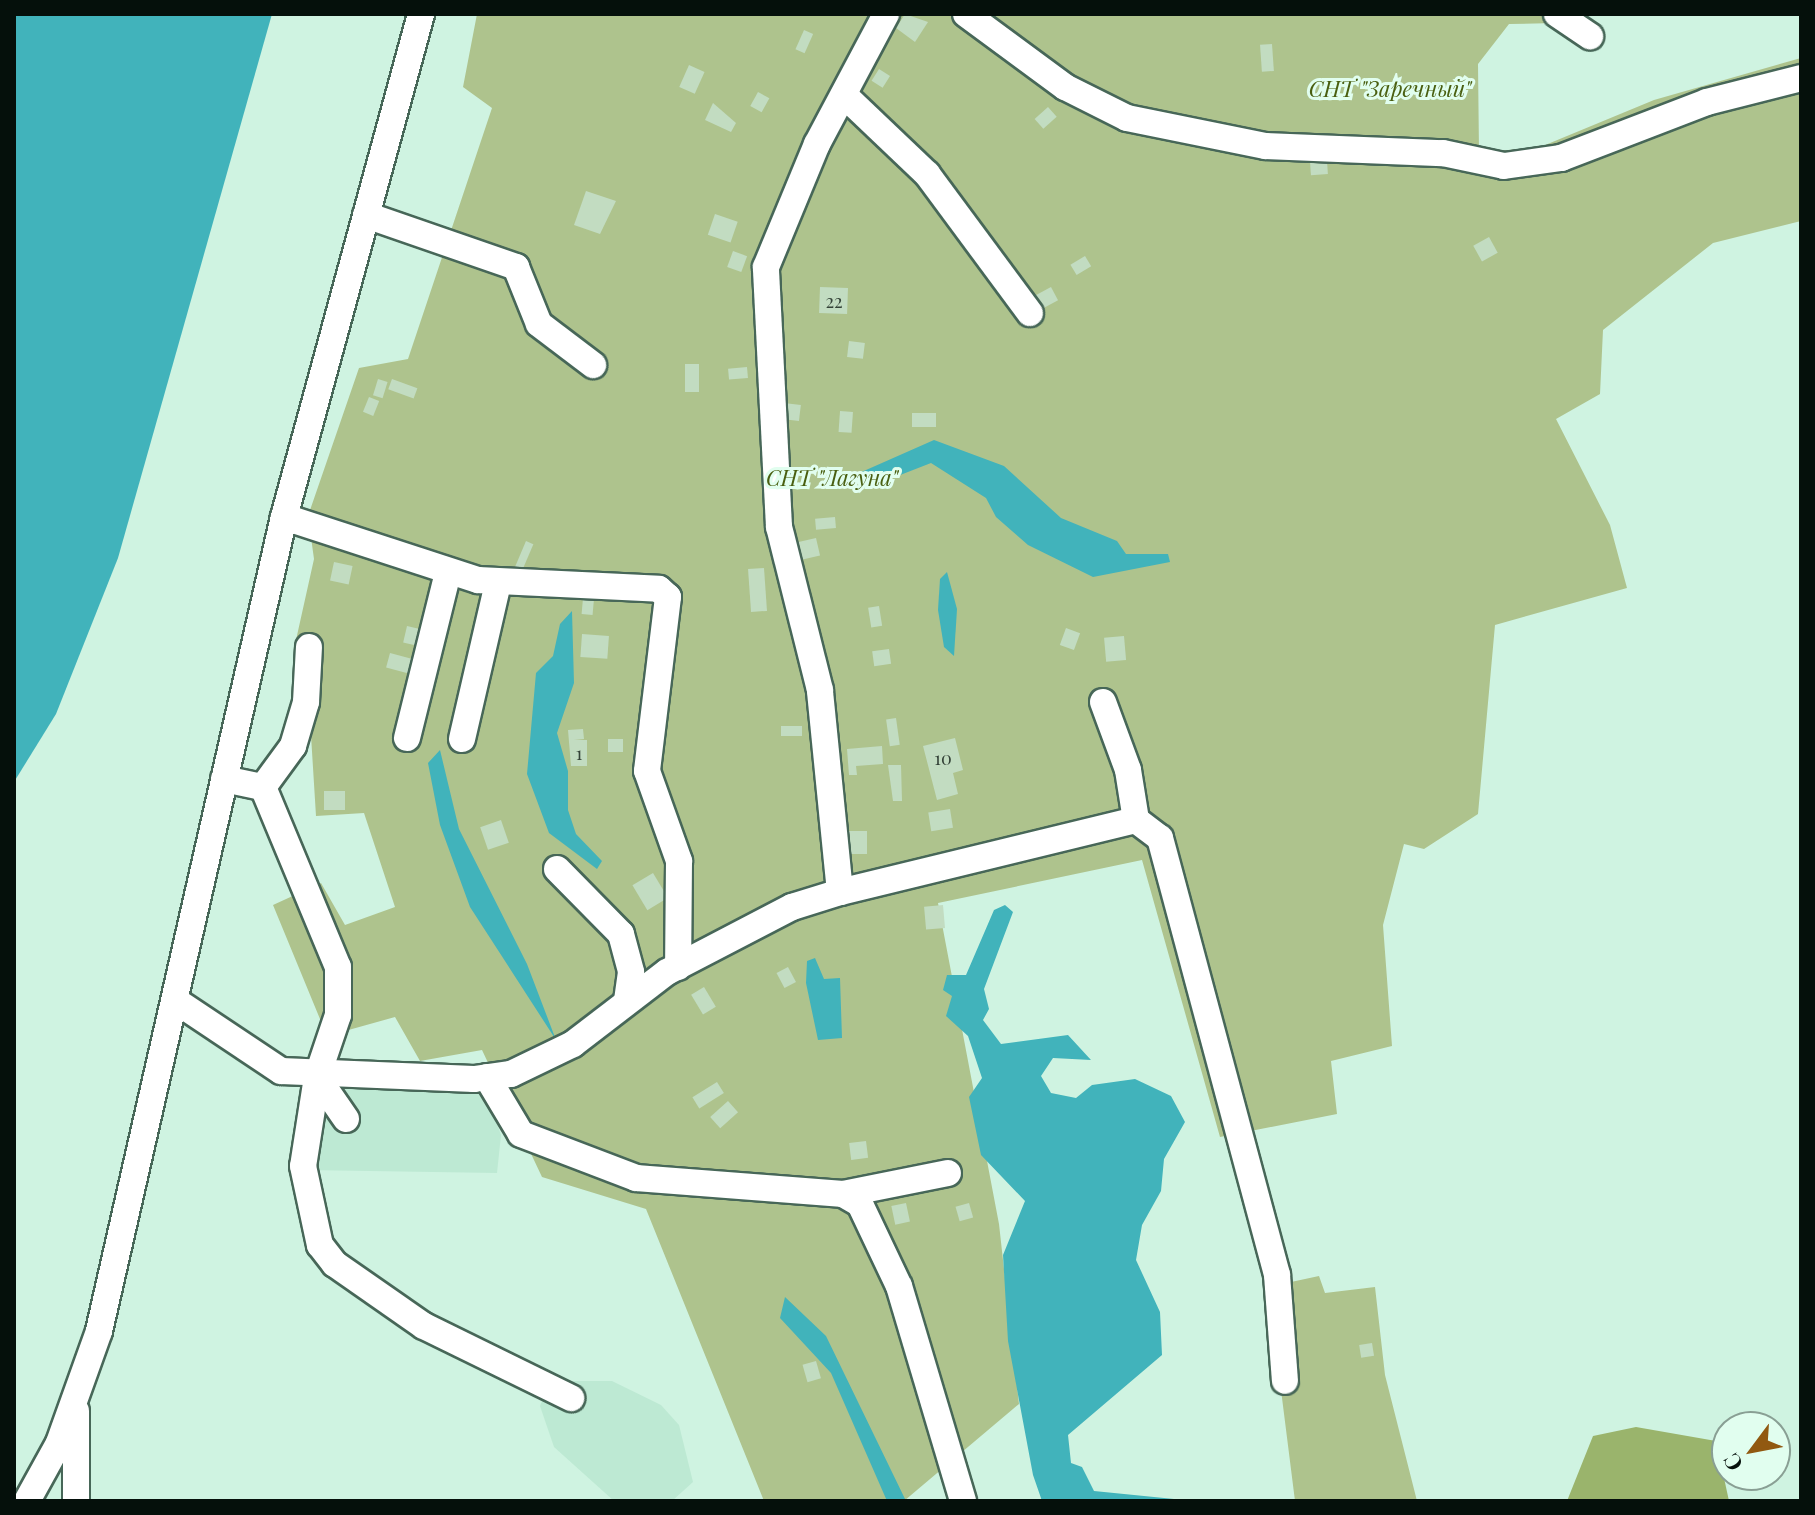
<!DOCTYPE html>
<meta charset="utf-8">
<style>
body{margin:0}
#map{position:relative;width:1815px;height:1515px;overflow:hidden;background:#cff3e1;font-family:"Playfair Display",serif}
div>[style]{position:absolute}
.built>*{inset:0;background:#bde9d3}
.green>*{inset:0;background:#aec38d}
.forest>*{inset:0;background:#9ab46c}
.water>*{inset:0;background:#41b3bb}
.building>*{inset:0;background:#c2dcc1;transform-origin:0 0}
.roads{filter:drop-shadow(2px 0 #476758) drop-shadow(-2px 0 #476758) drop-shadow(0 2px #476758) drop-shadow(0 -2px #476758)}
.minor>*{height:26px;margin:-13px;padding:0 13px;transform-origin:13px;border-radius:13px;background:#fff}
span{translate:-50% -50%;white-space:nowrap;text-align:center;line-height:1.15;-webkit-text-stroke:6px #e1feef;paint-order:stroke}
.number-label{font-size:18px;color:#344338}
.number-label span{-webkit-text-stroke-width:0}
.park-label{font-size:22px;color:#495f10;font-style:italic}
.frame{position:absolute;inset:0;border:16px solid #05100b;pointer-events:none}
.north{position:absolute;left:1711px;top:1411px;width:80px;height:80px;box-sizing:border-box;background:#e1feef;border:2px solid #899f94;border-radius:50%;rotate:238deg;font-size:22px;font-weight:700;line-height:32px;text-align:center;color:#05100b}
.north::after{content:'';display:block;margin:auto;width:28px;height:36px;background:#915911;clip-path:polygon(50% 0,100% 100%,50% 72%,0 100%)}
</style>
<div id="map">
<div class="built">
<i style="clip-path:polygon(317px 1077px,485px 1090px,501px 1135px,497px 1173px,306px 1170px)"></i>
<i style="clip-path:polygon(550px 1381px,612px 1381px,661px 1405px,679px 1425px,693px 1482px,672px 1501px,614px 1501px,554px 1447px,540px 1406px)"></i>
</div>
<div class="green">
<i style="clip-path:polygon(477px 14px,1558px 14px,1557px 23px,1509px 24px,1478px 64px,1479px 152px,1538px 148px,1654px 100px,1801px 58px,1801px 221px,1713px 243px,1603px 330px,1600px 394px,1556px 419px,1610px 525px,1627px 588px,1495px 625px,1478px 814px,1424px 849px,1404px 844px,1383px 925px,1392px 1046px,1331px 1061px,1337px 1114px,1220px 1137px,1142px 860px,938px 903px,999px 1224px,1019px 1404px,904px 1501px,764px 1501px,646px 1209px,542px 1177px,482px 1050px,420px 1061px,395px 1017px,327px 1036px,273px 905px,321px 883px,345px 925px,395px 907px,364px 813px,316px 816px,308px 687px,294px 649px,314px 559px,308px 516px,359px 368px,408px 359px,492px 108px,463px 87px)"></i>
<i style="clip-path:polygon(1319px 1276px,1325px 1293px,1375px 1287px,1385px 1375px,1417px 1501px,1295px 1501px,1268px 1287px)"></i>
</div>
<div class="forest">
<i style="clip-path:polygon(1636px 1427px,1716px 1441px,1729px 1501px,1567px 1501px,1593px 1436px)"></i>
</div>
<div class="water">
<i style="clip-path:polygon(14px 14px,272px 14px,118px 558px,56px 714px,14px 782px)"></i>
<i style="clip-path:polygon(934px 440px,1004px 466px,1061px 518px,1117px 541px,1126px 554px,1168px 554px,1170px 562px,1093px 577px,1028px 545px,996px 517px,986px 498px,931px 463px,872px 486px,854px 482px,857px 474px)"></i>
<i style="clip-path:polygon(947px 572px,957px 609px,954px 656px,944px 647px,938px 610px,940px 579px)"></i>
<i style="clip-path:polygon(572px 611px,574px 683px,557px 733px,568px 771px,568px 810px,576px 834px,602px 861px,597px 869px,549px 833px,527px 774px,536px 673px,553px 656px,560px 624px)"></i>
<i style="clip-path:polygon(440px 750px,459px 829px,527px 964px,556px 1040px,470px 907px,440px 825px,428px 763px)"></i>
<i style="clip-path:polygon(1005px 905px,1013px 912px,984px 989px,989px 1009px,983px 1020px,1001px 1044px,1068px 1035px,1091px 1060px,1053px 1058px,1041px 1076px,1051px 1093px,1076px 1098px,1092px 1085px,1135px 1079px,1171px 1096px,1185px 1122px,1164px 1159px,1161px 1191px,1142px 1225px,1136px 1260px,1160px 1312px,1162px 1355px,1068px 1435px,1071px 1463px,1082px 1467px,1094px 1491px,1194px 1501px,1042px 1501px,1033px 1475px,1008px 1341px,1003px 1255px,1025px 1201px,981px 1155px,969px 1097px,982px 1078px,968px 1036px,946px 1016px,952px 996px,943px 990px,947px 975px,966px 975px,994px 910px)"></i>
<i style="clip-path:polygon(815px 958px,824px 979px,840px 978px,842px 1038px,818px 1040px,806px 983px,807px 961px)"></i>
<i style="clip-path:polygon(785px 1297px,826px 1336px,906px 1501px,887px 1501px,831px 1373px,780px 1318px)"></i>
</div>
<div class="building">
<i style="clip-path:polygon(905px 14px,928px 22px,915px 42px,896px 28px)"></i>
<i style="left:804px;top:30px;width:10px;height:21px;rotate:24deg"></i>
<i style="left:1272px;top:44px;width:27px;height:12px;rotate:86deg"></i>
<i style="left:689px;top:65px;width:17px;height:24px;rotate:24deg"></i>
<i style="left:879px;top:69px;width:13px;height:14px;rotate:32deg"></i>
<i style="left:758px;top:92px;width:13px;height:16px;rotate:29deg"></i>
<i style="clip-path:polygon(713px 103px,736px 123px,731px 132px,705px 120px)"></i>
<i style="left:1048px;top:107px;width:13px;height:18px;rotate:48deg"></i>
<i style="left:1327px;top:161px;width:13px;height:17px;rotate:86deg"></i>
<i style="clip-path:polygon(586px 191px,616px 201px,600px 234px,574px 225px)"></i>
<i style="left:715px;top:214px;width:24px;height:22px;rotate:19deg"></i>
<i style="left:1489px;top:237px;width:18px;height:18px;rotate:61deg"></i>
<i style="left:733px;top:251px;width:15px;height:17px;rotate:20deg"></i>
<i style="left:1085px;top:256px;width:12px;height:17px;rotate:59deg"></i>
<i style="left:820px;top:287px;width:28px;height:26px;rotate:2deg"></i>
<i style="left:1051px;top:287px;width:15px;height:20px;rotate:62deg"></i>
<i style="left:849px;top:341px;width:16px;height:16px;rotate:7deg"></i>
<i style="left:685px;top:364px;width:14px;height:28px"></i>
<i style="left:747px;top:367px;width:11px;height:19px;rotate:85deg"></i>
<i style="left:378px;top:379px;width:10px;height:17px;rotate:17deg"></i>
<i style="left:392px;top:379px;width:27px;height:11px;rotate:20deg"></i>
<i style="left:369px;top:397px;width:11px;height:16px;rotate:22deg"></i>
<i style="left:784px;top:403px;width:17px;height:16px;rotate:7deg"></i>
<i style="left:840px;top:411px;width:13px;height:21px;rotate:4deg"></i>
<i style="left:936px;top:413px;width:14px;height:24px;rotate:90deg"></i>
<i style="left:835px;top:517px;width:11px;height:20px;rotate:85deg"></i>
<i style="left:816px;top:538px;width:18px;height:19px;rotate:77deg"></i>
<i style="left:526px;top:541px;width:8px;height:36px;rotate:23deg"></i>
<i style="left:334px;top:562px;width:19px;height:19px;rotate:12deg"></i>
<i style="left:764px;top:568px;width:43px;height:16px;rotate:86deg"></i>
<i style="left:583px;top:598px;width:11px;height:16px;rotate:5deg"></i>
<i style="left:879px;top:606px;width:20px;height:11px;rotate:81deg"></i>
<i style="left:407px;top:626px;width:23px;height:17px;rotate:13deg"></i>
<i style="left:1066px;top:628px;width:15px;height:18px;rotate:20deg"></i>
<i style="left:582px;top:634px;width:27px;height:23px;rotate:4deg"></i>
<i style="left:1124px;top:636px;width:24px;height:20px;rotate:85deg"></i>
<i style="left:889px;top:649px;width:15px;height:17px;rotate:82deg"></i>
<i style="left:390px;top:653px;width:30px;height:15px;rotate:15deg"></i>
<i style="left:896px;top:718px;width:27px;height:10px;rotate:82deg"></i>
<i style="left:802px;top:726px;width:10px;height:21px;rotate:90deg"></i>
<i style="clip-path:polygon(583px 729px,584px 739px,574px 740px,587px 740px,587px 766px,571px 766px,568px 730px)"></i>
<i style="clip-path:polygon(955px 738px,963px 770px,953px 773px,958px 794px,937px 800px,923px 746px)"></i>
<i style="left:608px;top:739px;width:15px;height:13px"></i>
<i style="clip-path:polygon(882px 746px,883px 764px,856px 766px,857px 775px,849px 775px,847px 749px)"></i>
<i style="clip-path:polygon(888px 765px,901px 765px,902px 801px,893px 801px)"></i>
<i style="left:324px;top:791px;width:21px;height:19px"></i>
<i style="left:950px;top:809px;width:19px;height:22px;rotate:81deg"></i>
<i style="left:501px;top:820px;width:24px;height:22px;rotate:71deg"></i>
<i style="left:847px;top:831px;width:20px;height:23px"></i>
<i style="left:653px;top:873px;width:29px;height:24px;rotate:59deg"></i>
<i style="left:943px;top:905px;width:23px;height:19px;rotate:85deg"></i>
<i style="left:788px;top:967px;width:17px;height:13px;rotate:62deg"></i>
<i style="left:704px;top:987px;width:23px;height:15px;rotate:59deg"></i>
<i style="left:717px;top:1082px;width:13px;height:29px;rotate:58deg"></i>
<i style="left:728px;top:1101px;width:15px;height:24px;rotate:48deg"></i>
<i style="left:866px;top:1141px;width:17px;height:17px;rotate:83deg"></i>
<i style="left:906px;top:1203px;width:19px;height:15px;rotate:78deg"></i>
<i style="left:969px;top:1203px;width:15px;height:14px;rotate:74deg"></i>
<i style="left:1372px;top:1343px;width:13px;height:13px;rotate:81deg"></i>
<i style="left:816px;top:1361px;width:18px;height:14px;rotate:74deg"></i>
</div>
<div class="roads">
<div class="minor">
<i style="left:966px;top:14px;width:123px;rotate:36.4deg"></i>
<i style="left:1065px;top:87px;width:69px;rotate:26.6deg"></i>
<i style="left:1127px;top:118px;width:141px;rotate:11.5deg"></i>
<i style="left:1265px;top:146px;width:178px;rotate:2.3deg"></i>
<i style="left:1443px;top:153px;width:62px;rotate:12deg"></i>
<i style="left:1504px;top:166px;width:58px;rotate:-8deg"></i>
<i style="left:1561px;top:158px;width:156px;rotate:-21deg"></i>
<i style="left:1707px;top:102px;width:97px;rotate:-14.3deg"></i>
<i style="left:1557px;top:14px;width:40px;rotate:34deg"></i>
<i style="left:844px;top:95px;width:115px;rotate:43.6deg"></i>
<i style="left:927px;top:174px;width:173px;rotate:53.5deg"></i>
<i style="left:366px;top:215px;width:159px;rotate:19.1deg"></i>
<i style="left:516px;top:267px;width:61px;rotate:68deg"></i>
<i style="left:539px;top:324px;width:68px;rotate:37.2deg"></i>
<i style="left:284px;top:517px;width:204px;rotate:18deg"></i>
<i style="left:478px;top:580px;width:181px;rotate:2.8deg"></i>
<i style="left:659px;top:589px;width:12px;rotate:42deg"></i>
<i style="left:668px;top:597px;width:175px;rotate:96.9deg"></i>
<i style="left:647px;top:771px;width:96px;rotate:70.4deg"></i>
<i style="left:679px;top:861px;width:106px;rotate:90.5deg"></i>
<i style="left:1103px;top:702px;width:72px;rotate:69.8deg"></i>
<i style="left:1128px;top:770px;width:51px;rotate:80.9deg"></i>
<i style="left:407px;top:738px;width:171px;rotate:-76.1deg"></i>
<i style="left:462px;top:739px;width:160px;rotate:-77deg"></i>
<i style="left:224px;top:779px;width:40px;rotate:12deg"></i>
<i style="left:263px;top:787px;width:195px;rotate:67.4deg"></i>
<i style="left:338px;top:967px;width:48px;rotate:90deg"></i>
<i style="left:338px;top:1015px;width:65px;rotate:108.7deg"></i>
<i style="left:317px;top:1077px;width:90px;rotate:98.9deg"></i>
<i style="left:303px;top:1166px;width:81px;rotate:77.9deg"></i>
<i style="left:320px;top:1245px;width:24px;rotate:52deg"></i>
<i style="left:335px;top:1264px;width:108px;rotate:34.9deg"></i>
<i style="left:424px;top:1326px;width:164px;rotate:26.1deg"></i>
<i style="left:263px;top:787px;width:51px;rotate:-53.8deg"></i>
<i style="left:293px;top:746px;width:46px;rotate:-73.5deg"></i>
<i style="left:306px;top:702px;width:55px;rotate:-86.9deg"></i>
<i style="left:557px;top:869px;width:91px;rotate:45.4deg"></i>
<i style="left:621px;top:934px;width:39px;rotate:75deg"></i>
<i style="left:631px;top:972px;width:27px;rotate:98deg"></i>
<i style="left:840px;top:892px;width:305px;rotate:-13.7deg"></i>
<i style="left:1136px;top:820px;width:30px;rotate:37deg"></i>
<i style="left:1160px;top:838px;width:452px;rotate:75deg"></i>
<i style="left:1277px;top:1275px;width:106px;rotate:85.7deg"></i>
<i style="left:176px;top:1001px;width:126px;rotate:33.7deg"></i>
<i style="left:281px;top:1071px;width:193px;rotate:2.4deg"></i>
<i style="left:474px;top:1079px;width:37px;rotate:-8deg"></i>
<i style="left:511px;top:1074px;width:69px;rotate:-25.8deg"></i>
<i style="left:573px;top:1044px;width:118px;rotate:-37.5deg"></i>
<i style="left:667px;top:972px;width:141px;rotate:-27.5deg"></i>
<i style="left:792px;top:907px;width:50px;rotate:-17.4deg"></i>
<i style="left:840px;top:892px;width:203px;rotate:-95.7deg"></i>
<i style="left:820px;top:690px;width:168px;rotate:-104.1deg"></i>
<i style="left:779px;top:527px;width:260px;rotate:-92.9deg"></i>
<i style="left:766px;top:267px;width:133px;rotate:-67.5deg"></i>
<i style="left:817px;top:144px;width:147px;rotate:-62deg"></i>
<i style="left:317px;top:1077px;width:51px;rotate:55.4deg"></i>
<i style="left:487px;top:1077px;width:66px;rotate:59.2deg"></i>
<i style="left:521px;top:1134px;width:123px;rotate:20.9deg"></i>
<i style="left:636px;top:1178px;width:208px;rotate:4.4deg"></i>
<i style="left:843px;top:1194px;width:20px;rotate:30deg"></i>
<i style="left:860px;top:1204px;width:91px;rotate:64.6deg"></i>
<i style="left:899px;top:1286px;width:224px;rotate:73.4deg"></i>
<i style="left:843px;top:1194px;width:107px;rotate:-11.3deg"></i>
<i style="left:76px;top:1411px;width:90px;rotate:90deg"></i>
<i style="left:27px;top:1501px;width:66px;rotate:-61.1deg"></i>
<i style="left:59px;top:1443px;width:119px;rotate:-70.3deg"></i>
<i style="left:99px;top:1331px;width:835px;rotate:-77.2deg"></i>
<i style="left:284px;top:517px;width:521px;rotate:-74.76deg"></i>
</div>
</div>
<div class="number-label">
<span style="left:834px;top:301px">22</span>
<span style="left:579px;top:753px">1</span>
<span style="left:943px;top:758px">10</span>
</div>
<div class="park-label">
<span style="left:1390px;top:89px">СНТ "Заречный"</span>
<span style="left:832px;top:478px">СНТ "Лагуна"</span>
</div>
<div class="frame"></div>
<div class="north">С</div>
</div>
